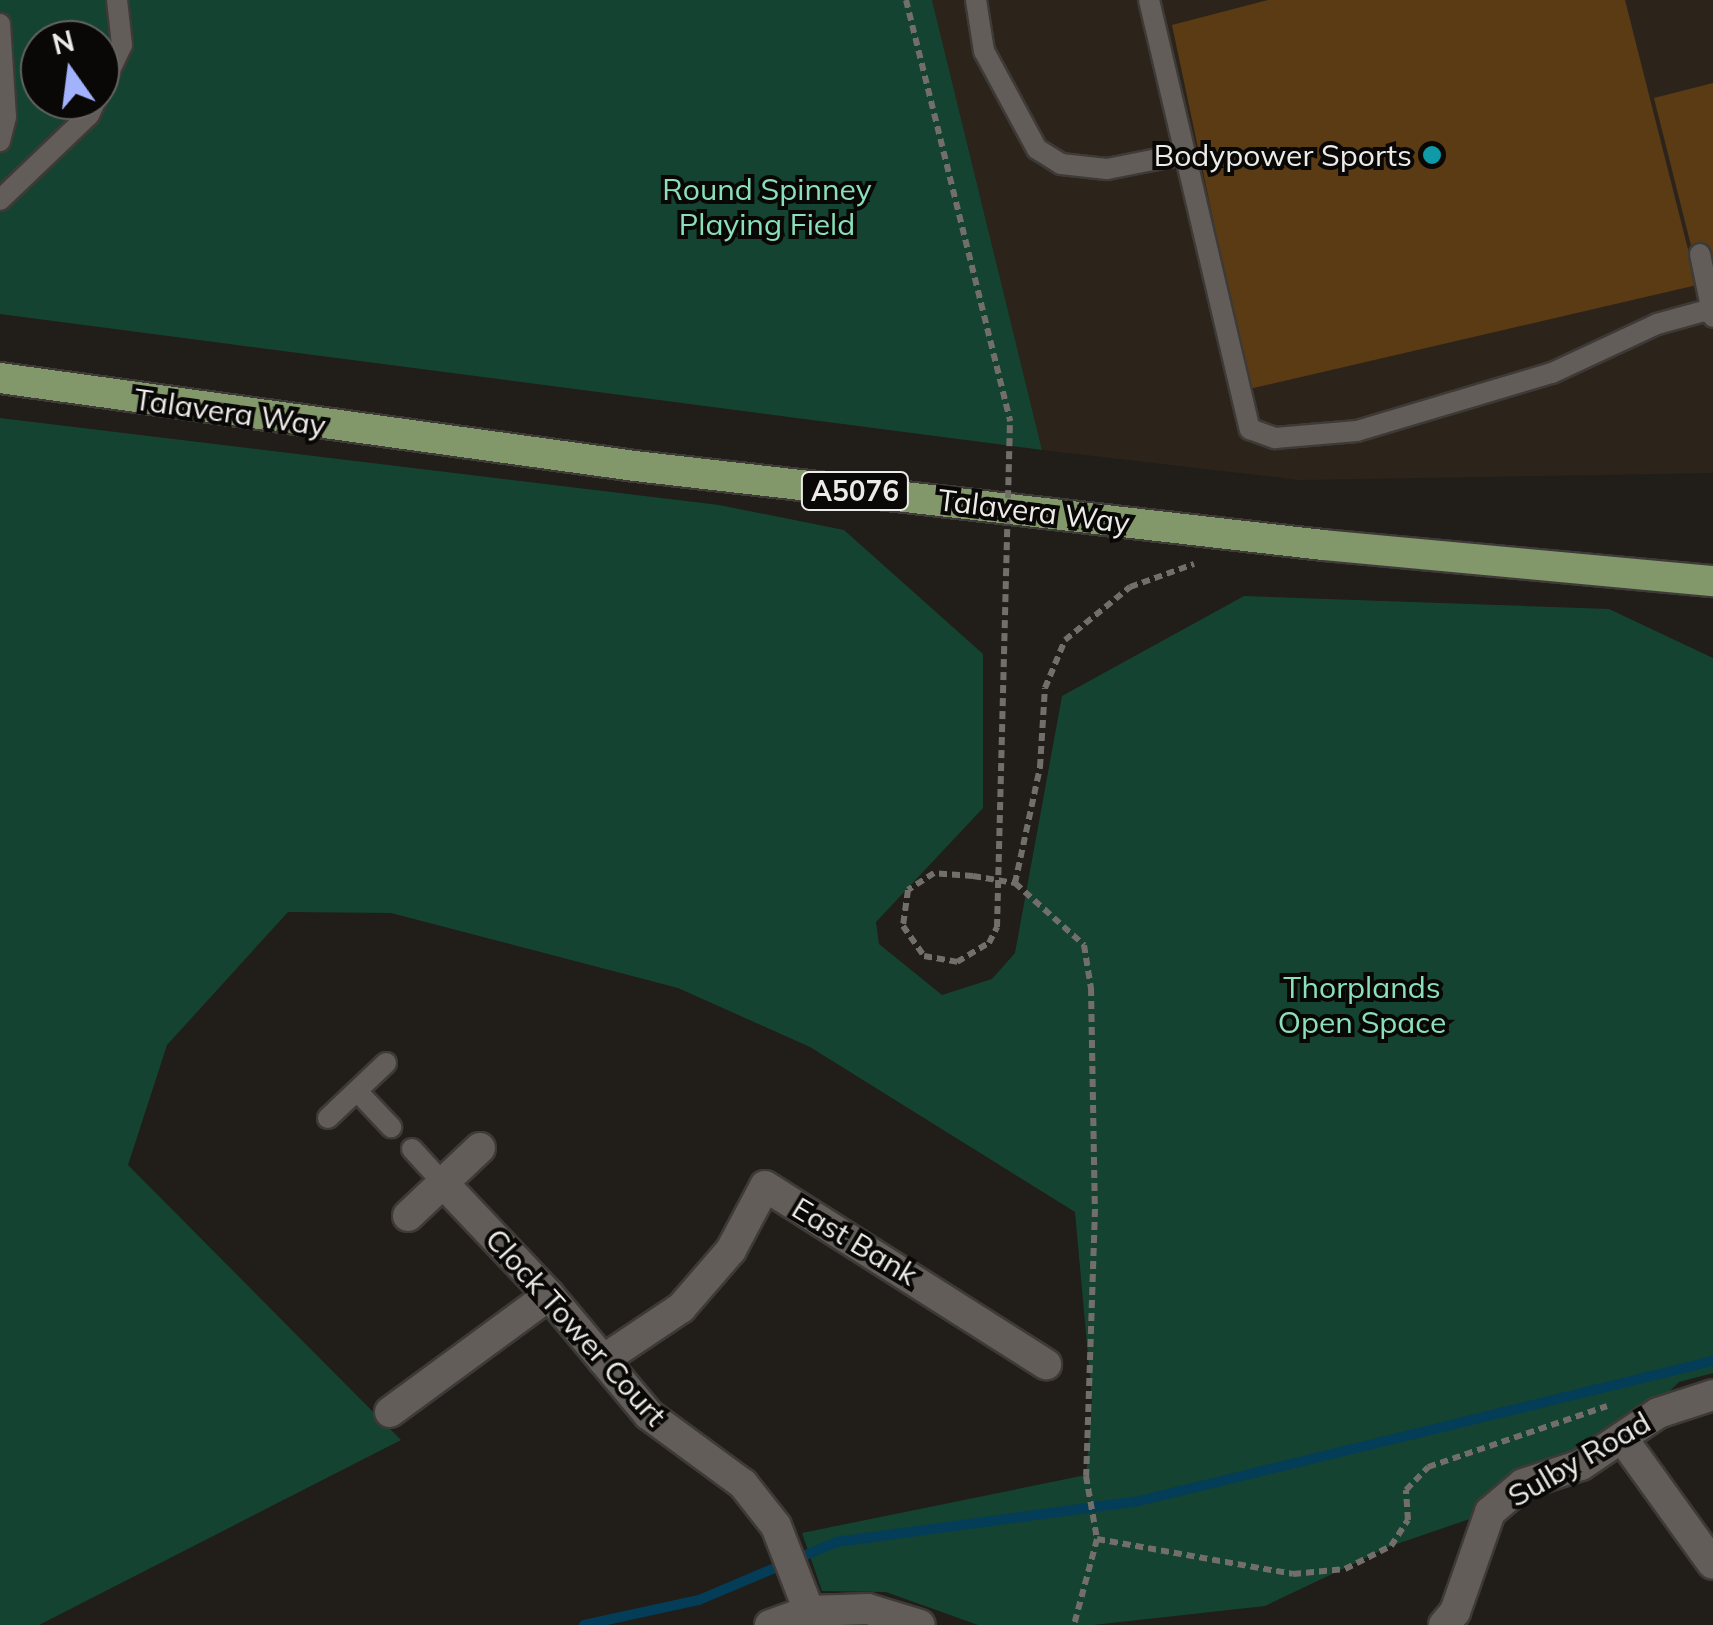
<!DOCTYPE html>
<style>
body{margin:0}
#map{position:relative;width:1713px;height:1625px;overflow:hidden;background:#211d19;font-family:Mulish,sans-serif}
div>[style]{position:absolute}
.built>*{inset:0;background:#2c241b}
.green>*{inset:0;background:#154331}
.stream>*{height:10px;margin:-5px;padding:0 5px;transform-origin:5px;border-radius:5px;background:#043d57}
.building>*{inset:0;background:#5b3b13}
.path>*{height:6px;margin-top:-3px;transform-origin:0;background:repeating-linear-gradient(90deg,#726f6b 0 8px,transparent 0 13px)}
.roads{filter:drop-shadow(2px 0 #3d3a37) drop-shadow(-2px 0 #3d3a37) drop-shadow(0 2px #3d3a37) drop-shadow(0 -2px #3d3a37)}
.lane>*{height:20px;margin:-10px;padding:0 10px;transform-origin:10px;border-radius:10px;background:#625d58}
.street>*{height:30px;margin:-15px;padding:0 15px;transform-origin:15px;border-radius:15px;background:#625d58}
.primary>*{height:30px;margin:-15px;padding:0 15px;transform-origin:15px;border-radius:15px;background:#82986b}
.path-bridge>*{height:6px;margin-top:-3px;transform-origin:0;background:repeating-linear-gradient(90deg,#726f6b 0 8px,transparent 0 13px)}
.dots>*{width:28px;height:28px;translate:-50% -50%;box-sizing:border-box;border:5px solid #090806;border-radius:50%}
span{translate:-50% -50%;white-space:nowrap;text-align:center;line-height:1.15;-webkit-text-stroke:8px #090806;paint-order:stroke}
.shield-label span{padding:2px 8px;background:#090806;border:2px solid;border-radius:8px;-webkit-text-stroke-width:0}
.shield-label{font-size:28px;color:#edebe8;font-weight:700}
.poi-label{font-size:30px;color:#edebe8}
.right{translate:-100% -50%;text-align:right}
.park-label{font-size:30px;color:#8ae0ba}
.street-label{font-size:30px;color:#edebe8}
.north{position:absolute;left:20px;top:20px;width:100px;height:100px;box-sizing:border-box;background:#090806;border:2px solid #646360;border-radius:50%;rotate:346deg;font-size:28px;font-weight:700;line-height:40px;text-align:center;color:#edebe8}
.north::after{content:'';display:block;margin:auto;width:35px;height:45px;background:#a3b2fd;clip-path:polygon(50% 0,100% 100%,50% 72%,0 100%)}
</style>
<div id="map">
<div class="built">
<i style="clip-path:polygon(932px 0,1713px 0,1713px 473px,1299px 480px,1042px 450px)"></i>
</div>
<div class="green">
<i style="clip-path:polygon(evenodd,0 0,932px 0,1042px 450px,0 314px,0 0,40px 40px,100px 40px,100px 100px,40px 100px,40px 40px)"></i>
<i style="clip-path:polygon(0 418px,719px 505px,844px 530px,983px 654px,983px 808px,876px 922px,879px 944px,942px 995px,992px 979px,1015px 953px,1062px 696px,1244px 596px,1609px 609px,1713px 658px,1713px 1373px,1679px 1382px,1622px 1438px,1490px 1512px,1391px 1546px,1265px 1606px,1093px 1625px,978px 1625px,886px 1592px,822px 1591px,802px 1533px,1086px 1475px,1092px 1400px,1075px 1212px,810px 1047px,678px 988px,391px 913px,288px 912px,167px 1045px,128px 1165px,401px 1440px,39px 1625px,0 1625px)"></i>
</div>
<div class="stream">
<i style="left:584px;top:1625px;width:118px;rotate:-12.3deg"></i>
<i style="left:699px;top:1600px;width:149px;rotate:-22.9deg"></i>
<i style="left:836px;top:1542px;width:306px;rotate:-7.7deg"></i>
<i style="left:1139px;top:1501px;width:591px;rotate:-13.71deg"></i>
</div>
<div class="building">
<i style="clip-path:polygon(1268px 0,1625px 0,1697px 285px,1249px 389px,1172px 25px)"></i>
<i style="clip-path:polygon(1713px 83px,1713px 329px,1712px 329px,1654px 98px)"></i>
</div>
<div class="path">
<i style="left:906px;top:0;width:434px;rotate:76.1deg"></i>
<i style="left:973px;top:876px;width:43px;rotate:9.5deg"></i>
<i style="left:1015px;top:883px;width:119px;rotate:-77.8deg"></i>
<i style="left:1040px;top:767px;width:79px;rotate:-86.4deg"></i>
<i style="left:1045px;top:688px;width:52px;rotate:-67.4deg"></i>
<i style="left:1065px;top:640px;width:84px;rotate:-39.2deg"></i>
<i style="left:1130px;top:587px;width:68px;rotate:-19.8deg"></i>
<i style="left:1015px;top:883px;width:93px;rotate:41.9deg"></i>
<i style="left:1084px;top:945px;width:44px;rotate:80.8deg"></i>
<i style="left:1091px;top:988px;width:221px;rotate:89deg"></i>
<i style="left:1095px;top:1209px;width:267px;rotate:91.9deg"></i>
<i style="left:1086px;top:1476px;width:64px;rotate:80.1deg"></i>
<i style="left:1097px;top:1539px;width:89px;rotate:105deg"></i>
<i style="left:1097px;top:1539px;width:199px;rotate:10.1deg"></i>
<i style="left:1293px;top:1574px;width:52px;rotate:-5.5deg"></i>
<i style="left:1345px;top:1569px;width:51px;rotate:-26.6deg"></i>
<i style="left:1391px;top:1546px;width:31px;rotate:-57deg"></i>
<i style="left:1408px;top:1520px;width:30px;rotate:-94deg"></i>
<i style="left:1406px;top:1490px;width:32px;rotate:-46deg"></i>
<i style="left:1428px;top:1467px;width:189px;rotate:-18.8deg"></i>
</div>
<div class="roads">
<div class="lane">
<i style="left:976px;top:0;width:52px;rotate:81.1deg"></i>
<i style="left:984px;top:51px;width:111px;rotate:61.6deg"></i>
<i style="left:1037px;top:149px;width:28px;rotate:32deg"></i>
<i style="left:1061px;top:164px;width:46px;rotate:6.2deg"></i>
<i style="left:1107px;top:169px;width:77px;rotate:-11.2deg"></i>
<i style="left:1149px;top:0;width:441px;rotate:76.8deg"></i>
<i style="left:1250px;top:429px;width:27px;rotate:20deg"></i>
<i style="left:1275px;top:438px;width:82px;rotate:-4.9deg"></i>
<i style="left:1357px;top:431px;width:203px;rotate:-16.6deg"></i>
<i style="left:1552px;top:373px;width:116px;rotate:-25deg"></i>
<i style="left:1657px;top:324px;width:56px;rotate:-15.5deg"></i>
<i style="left:0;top:24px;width:93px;rotate:86.3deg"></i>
<i style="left:6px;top:117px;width:25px;rotate:104deg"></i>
<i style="left:100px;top:91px;width:51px;rotate:-64.4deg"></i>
<i style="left:122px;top:45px;width:45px;rotate:-96.3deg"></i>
<i style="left:0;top:200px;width:123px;rotate:-43.7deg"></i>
<i style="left:89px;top:115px;width:17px;rotate:-65deg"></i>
<i style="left:1700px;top:254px;width:64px;rotate:78.3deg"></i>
<i style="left:357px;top:1091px;width:50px;rotate:46.6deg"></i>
<i style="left:328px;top:1118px;width:80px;rotate:-43.5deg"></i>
<i style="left:412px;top:1149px;width:47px;rotate:47.6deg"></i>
</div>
<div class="street">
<i style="left:444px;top:1184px;width:153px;rotate:46.6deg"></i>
<i style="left:549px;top:1295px;width:156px;rotate:50.2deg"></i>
<i style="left:649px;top:1415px;width:117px;rotate:36.3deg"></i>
<i style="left:743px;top:1484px;width:53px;rotate:51.8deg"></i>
<i style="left:776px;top:1526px;width:91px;rotate:68.8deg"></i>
<i style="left:408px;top:1216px;width:99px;rotate:-43.4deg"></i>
<i style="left:603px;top:1360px;width:94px;rotate:-33.7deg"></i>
<i style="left:681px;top:1308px;width:77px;rotate:-49.2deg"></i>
<i style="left:731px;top:1250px;width:72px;rotate:-62deg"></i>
<i style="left:765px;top:1186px;width:333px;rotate:32.4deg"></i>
<i style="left:390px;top:1412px;width:197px;rotate:-36.3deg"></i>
<i style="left:1622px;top:1438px;width:155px;rotate:54.2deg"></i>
<i style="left:770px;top:1625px;width:41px;rotate:-19.7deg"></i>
<i style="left:809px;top:1611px;width:59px;rotate:-1.9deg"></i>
<i style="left:868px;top:1609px;width:54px;rotate:17.1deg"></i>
<i style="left:1444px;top:1625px;width:17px;rotate:-50deg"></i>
<i style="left:1455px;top:1612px;width:106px;rotate:-70.7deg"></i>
<i style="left:1490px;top:1512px;width:43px;rotate:-40.3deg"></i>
<i style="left:1523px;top:1484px;width:61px;rotate:-18.1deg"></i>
<i style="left:1581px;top:1465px;width:93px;rotate:-34deg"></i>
<i style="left:1658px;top:1413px;width:58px;rotate:-18.1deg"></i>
</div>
<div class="primary">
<i style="left:0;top:378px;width:641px;rotate:7.89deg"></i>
<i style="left:635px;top:466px;width:693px;rotate:6.55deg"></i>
<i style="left:1323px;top:545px;width:392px;rotate:5.3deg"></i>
</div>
</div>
<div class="path-bridge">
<i style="left:973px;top:876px;width:39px;rotate:-176deg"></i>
<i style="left:934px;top:873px;width:31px;rotate:147deg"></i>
<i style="left:908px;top:890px;width:36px;rotate:98deg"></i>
<i style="left:903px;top:926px;width:37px;rotate:55deg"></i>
<i style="left:924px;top:956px;width:34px;rotate:10deg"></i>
<i style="left:957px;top:962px;width:37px;rotate:-31deg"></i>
<i style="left:989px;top:943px;width:18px;rotate:-63deg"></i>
<i style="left:997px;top:927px;width:506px;rotate:-88.53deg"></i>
</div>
<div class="dots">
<i style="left:1432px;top:155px;background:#0f9aa8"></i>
</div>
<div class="shield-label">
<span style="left:855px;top:491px">A5076</span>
</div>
<div class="poi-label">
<span class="right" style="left:1412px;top:155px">Bodypower Sports</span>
</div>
<div class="park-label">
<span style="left:767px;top:206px">Round Spinney<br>Playing Field</span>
<span style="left:1362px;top:1004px">Thorplands<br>Open Space</span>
</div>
<div class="street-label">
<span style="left:230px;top:412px;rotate:8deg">Talavera Way</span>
<span style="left:1034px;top:511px;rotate:7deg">Talavera Way</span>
<span style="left:855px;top:1241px;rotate:31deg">East Bank</span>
<span style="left:576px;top:1327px;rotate:48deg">Clock Tower Court</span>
<span style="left:1579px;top:1459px;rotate:-30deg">Sulby Road</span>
</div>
<div class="north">N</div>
</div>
